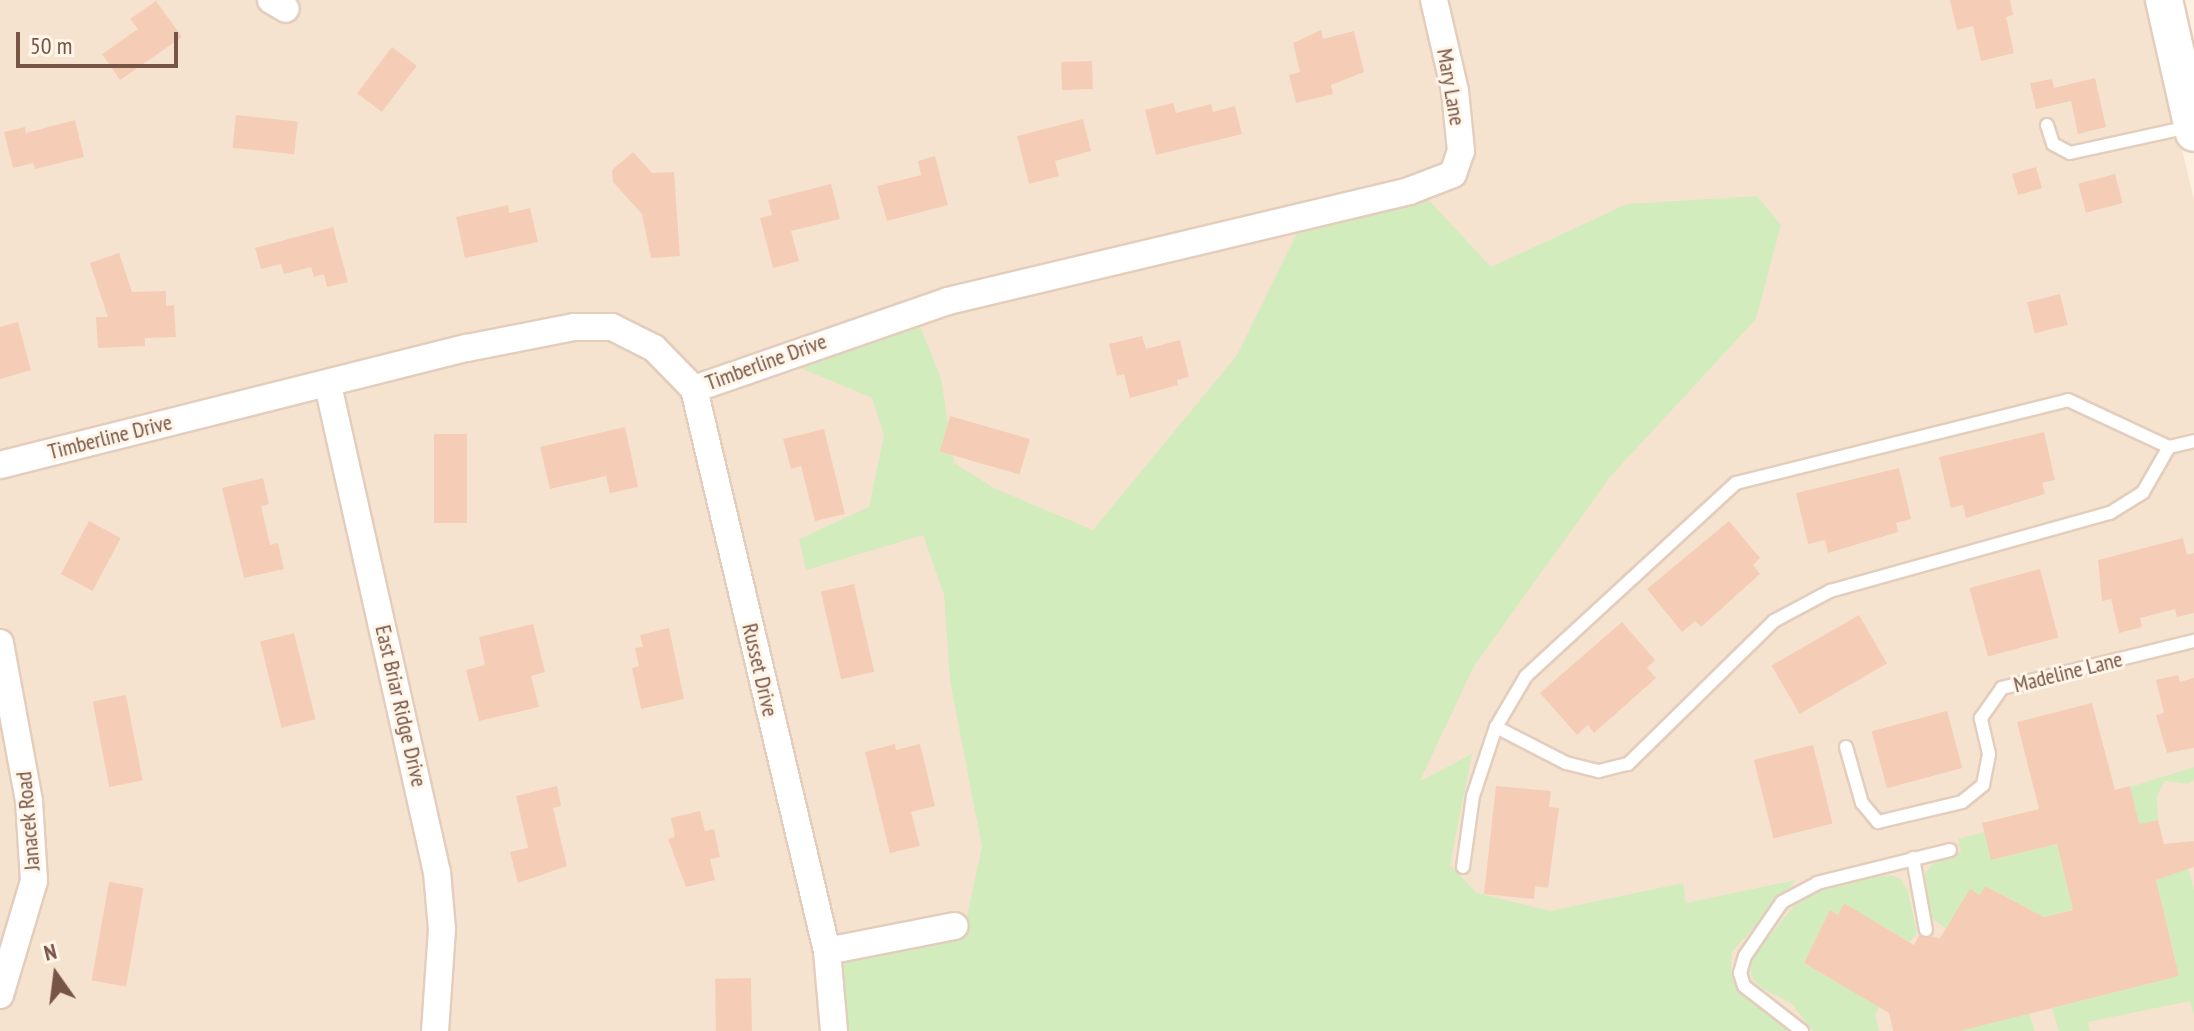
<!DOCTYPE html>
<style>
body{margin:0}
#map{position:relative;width:2194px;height:1031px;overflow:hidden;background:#fef1e1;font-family:"PT Sans Narrow",sans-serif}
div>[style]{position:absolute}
.residential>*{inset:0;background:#f6e3cf}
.green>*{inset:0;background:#d3ecbe}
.building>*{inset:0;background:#f5cdb6;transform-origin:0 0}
.roads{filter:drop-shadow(2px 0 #e3cdbc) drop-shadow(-2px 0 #e3cdbc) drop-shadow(0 2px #e3cdbc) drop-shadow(0 -2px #e3cdbc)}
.lane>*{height:12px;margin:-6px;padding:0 6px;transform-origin:6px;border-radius:6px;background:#fff}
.street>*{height:26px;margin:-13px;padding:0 13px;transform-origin:13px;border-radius:13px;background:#fff}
.secondary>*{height:36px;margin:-18px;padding:0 18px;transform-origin:18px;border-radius:18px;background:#fff}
span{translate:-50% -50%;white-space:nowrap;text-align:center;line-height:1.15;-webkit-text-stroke:6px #fff5e9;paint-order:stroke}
.street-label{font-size:22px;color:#775546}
.north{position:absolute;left:16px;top:935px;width:80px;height:80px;-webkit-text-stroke:6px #fff5e9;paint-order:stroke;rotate:346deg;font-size:22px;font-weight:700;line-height:32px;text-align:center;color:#775546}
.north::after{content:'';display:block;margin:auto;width:28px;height:36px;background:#775546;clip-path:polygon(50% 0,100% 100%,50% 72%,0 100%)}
.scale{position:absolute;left:16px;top:32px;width:162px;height:36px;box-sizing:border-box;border:4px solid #775546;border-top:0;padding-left:10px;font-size:24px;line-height:28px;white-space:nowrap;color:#775546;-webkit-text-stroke:6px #fff5e9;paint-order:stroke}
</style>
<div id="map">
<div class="residential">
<i style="clip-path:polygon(0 0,2147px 0,2194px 200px,2194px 1031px,0 1031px)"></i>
</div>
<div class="green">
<i style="clip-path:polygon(1424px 195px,1491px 267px,1627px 204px,1757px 196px,1781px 225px,1756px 319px,1610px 477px,1474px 666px,1420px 781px,1472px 754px,1450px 865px,1477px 893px,1550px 911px,1683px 883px,1686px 903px,1796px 880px,1732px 952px,1731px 969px,1737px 989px,1788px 1031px,848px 1031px,841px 972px,847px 959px,964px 929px,982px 847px,950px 681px,944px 595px,923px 535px,806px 570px,799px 539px,869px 507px,884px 435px,872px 398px,791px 364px,917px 319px,941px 378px,954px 463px,994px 488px,1093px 530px,1237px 355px,1299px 229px)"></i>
<i style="clip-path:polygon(2194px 767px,2194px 780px,2188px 784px,2165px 781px,2157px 796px,2158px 820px,2139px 824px,2130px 787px)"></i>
<i style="clip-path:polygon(1984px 832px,1992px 860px,2057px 844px,2066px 882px,2087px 906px,2044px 917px,1985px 886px,1980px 895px,1970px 890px,1946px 929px,1929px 915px,1925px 873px,1937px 859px,1961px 852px,1958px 839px)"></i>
<i style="clip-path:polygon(2188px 868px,2194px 890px,2194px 1016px,2190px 1001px,2088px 1022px,2090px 1031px,2059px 1031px,2052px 1008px,2179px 976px,2156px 880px)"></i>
<i style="clip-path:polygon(1891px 875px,1901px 879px,1908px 892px,1917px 933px,1910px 942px,1844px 904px,1838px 915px,1830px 910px,1804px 963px,1879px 1007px,1875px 1015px,1879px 1031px,1813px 1031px,1792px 1004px,1760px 987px,1751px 976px,1751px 959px,1796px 903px,1835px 884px)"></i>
<i style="clip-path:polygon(2029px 1013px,2035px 1031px,1960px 1031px)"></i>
</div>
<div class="building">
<i style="clip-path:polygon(1950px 0,2010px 0,2013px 15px,2006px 17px,2014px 53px,1981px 61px,1973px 26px,1957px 30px)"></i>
<i style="clip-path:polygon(156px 1px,182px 37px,120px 80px,102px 54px,138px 29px,130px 19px)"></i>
<i style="clip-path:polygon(1321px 30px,1323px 39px,1354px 31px,1364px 72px,1331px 85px,1333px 94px,1296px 103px,1289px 75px,1300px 72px,1293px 43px)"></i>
<i style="left:392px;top:47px;width:31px;height:58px;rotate:37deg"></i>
<i style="left:1092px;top:61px;width:28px;height:31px;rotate:88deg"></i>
<i style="clip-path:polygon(2095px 78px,2106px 127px,2078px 134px,2071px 101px,2036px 109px,2030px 83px,2052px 79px,2054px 88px)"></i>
<i style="clip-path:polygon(1173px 103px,1176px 113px,1211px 104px,1213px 112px,1235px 106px,1242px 134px,1156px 155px,1145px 110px)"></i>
<i style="left:236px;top:115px;width:62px;height:33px;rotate:6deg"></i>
<i style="clip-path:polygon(1083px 119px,1091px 151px,1055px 161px,1059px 176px,1029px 184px,1017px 136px)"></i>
<i style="clip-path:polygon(75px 120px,84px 157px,35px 169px,33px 163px,13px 168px,4px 132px,25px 127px,26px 133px)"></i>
<i style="clip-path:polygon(633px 152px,652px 173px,674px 172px,680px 256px,651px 258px,642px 214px,613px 182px,612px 170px)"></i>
<i style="clip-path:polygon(935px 156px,948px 205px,887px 221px,877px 186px,921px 175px,918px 161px)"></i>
<i style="left:2036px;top:167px;width:22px;height:25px;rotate:74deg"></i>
<i style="left:2115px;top:174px;width:30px;height:38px;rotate:75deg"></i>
<i style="clip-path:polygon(831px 184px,840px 219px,791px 231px,799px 261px,773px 268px,760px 218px,772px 215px,768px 200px)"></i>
<i style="clip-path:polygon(508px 205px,509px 213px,530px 208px,538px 242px,465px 258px,456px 217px)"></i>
<i style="clip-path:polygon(333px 227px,348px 282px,327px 287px,324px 274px,314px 277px,311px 267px,284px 274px,281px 264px,261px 269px,255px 248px)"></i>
<i style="clip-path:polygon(119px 253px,132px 292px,166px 291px,166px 306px,174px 305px,176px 337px,145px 338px,145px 346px,98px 348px,96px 317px,108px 317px,90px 263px)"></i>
<i style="left:2060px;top:294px;width:32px;height:34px;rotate:76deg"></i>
<i style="clip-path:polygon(18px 322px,31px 370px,0 379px,0 327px)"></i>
<i style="clip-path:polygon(1142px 336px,1146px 349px,1180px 340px,1189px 377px,1177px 380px,1178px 385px,1130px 398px,1124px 374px,1117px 376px,1109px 344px)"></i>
<i style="left:950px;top:416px;width:83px;height:37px;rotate:16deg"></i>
<i style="clip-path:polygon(625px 427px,638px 487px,610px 493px,606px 476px,550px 489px,540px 447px)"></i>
<i style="clip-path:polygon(824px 429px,845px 514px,815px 521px,801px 466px,791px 469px,783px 439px)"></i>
<i style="clip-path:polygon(2044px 432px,2055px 480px,2042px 483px,2045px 494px,1966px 518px,1963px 505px,1951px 508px,1939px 457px)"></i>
<i style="left:467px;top:434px;width:89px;height:33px;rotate:90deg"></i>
<i style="clip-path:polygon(1899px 468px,1911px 519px,1896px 523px,1898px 532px,1828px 553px,1825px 540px,1808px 544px,1796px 493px)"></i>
<i style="clip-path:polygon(263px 478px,269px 504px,261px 506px,270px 545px,278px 543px,284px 569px,244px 578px,222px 488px)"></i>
<i style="left:89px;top:521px;width:36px;height:60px;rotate:28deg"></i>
<i style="clip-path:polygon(1729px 521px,1760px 558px,1753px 565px,1760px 574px,1701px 627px,1695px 621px,1682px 632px,1647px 589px)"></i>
<i style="clip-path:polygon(2183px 538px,2187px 555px,2194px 553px,2194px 613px,2177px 617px,2175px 609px,2140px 618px,2142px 627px,2119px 633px,2111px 599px,2102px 601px,2098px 560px)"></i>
<i style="left:2040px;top:569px;width:71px;height:73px;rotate:75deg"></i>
<i style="left:854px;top:584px;width:90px;height:34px;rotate:77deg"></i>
<i style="left:1859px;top:615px;width:56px;height:101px;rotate:60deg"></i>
<i style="clip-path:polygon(1622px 622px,1655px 660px,1647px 668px,1656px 678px,1594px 733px,1588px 725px,1577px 735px,1540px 693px)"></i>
<i style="clip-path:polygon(533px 624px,545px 672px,531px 676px,539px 707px,479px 721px,466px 670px,485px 665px,479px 637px)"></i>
<i style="clip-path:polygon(669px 628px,684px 699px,641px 709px,632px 668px,639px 666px,635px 648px,643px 647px,640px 635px)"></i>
<i style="left:294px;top:633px;width:89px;height:35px;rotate:76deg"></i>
<i style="clip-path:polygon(2178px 675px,2180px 682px,2194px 678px,2194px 748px,2167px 753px,2156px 715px,2164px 713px,2156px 680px)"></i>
<i style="left:126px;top:695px;width:87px;height:34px;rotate:79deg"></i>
<i style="clip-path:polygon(2092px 703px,2115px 790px,2130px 786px,2139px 824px,2158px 820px,2164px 844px,2194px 841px,2194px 867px,2156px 880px,2179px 976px,1960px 1031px,1893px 1031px,1889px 1013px,1804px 963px,1830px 910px,1838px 915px,1844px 903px,1914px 945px,1919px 936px,1940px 938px,1970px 889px,1980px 895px,1985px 886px,2044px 917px,2073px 910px,2057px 844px,1991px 860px,1982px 823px,2039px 809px,2017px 722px)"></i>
<i style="left:1947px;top:711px;width:59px;height:78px;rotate:75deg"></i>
<i style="clip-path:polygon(895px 744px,896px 750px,920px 744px,935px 806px,911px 812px,920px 846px,890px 853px,865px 752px)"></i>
<i style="left:1813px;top:745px;width:81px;height:61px;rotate:76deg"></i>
<i style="clip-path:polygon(557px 786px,561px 806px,553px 808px,567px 866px,518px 883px,510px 852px,528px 848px,516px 796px)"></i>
<i style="clip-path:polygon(1496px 786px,1551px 791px,1549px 807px,1559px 808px,1548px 888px,1535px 886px,1534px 899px,1484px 894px)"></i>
<i style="clip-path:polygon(700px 811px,705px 831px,714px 829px,720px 857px,710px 859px,715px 880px,686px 887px,668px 839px,675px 837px,671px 818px)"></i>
<i style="left:109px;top:882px;width:35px;height:100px;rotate:10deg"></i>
<i style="left:751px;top:978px;width:53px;height:36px;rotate:89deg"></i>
</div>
<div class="roads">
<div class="lane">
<i style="left:2047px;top:125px;width:20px;rotate:72deg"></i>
<i style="left:2053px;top:144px;width:19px;rotate:28deg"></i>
<i style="left:2070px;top:153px;width:121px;rotate:-12.4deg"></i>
<i style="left:1496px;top:727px;width:79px;rotate:27.2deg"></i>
<i style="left:1566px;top:763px;width:34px;rotate:14deg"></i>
<i style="left:1599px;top:771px;width:30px;rotate:-14deg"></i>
<i style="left:1628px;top:764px;width:204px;rotate:-44.4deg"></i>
<i style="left:1774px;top:621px;width:64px;rotate:-28.2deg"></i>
<i style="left:1830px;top:591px;width:291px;rotate:-15.6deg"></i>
<i style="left:2110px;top:513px;width:39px;rotate:-32deg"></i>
<i style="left:2143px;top:492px;width:52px;rotate:-60deg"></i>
<i style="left:1846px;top:747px;width:58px;rotate:74.1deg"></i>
<i style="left:1862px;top:803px;width:25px;rotate:50deg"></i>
<i style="left:1878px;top:822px;width:86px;rotate:-13.4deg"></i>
<i style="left:1962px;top:802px;width:27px;rotate:-39deg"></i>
<i style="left:1983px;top:785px;width:32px;rotate:-79deg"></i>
<i style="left:1989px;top:754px;width:37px;rotate:-103deg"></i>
<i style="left:1981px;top:718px;width:37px;rotate:-55deg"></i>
<i style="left:2002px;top:688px;width:198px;rotate:-13.8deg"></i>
<i style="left:1913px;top:858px;width:73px;rotate:79.8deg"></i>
<i style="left:1463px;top:867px;width:72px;rotate:-82deg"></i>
<i style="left:1473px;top:796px;width:73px;rotate:-71.6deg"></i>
<i style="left:1496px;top:727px;width:59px;rotate:-59.5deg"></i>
<i style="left:1526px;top:676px;width:285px;rotate:-42.6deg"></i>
<i style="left:1736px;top:483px;width:342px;rotate:-14deg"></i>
<i style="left:2068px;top:400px;width:111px;rotate:25deg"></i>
<i style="left:2169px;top:447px;width:26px;rotate:-13deg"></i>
<i style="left:1802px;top:1031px;width:73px;rotate:-142.2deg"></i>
<i style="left:1744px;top:986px;width:14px;rotate:-107deg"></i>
<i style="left:1740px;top:973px;width:18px;rotate:-74deg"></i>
<i style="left:1745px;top:956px;width:65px;rotate:-55.6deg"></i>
<i style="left:1782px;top:902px;width:40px;rotate:-28deg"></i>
<i style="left:1817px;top:883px;width:137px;rotate:-13.9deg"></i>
</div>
<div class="street">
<i style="left:271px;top:0;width:17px;rotate:31deg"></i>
<i style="left:328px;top:385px;width:499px;rotate:77.4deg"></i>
<i style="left:437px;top:872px;width:57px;rotate:85deg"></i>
<i style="left:442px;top:929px;width:102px;rotate:93.9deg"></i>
<i style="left:694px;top:389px;width:578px;rotate:76.69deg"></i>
<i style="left:827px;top:951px;width:80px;rotate:85deg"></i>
<i style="left:0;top:465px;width:481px;rotate:-14.1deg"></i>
<i style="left:467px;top:348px;width:109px;rotate:-11.1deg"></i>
<i style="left:574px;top:327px;width:38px"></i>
<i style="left:612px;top:327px;width:47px;rotate:26.6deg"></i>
<i style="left:654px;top:348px;width:57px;rotate:45.7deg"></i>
<i style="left:694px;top:389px;width:269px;rotate:-19.1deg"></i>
<i style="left:948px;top:301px;width:474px;rotate:-13.4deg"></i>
<i style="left:1409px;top:191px;width:47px;rotate:-21.1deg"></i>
<i style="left:1453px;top:174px;width:24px;rotate:-71deg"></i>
<i style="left:1461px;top:151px;width:60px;rotate:-95.7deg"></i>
<i style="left:1455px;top:91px;width:93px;rotate:-103deg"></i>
<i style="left:0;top:643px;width:161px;rotate:79.6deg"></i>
<i style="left:29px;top:801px;width:80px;rotate:86.4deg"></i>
<i style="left:34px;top:881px;width:119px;rotate:106.6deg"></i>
<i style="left:827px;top:951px;width:130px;rotate:-11.1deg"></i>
</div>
<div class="secondary">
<i style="left:2164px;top:0;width:136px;rotate:77.3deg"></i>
</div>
</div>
<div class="street-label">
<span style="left:1451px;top:87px;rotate:80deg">Mary Lane</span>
<span style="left:766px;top:362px;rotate:-20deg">Timberline Drive</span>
<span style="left:110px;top:437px;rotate:-14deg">Timberline Drive</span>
<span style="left:760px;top:670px;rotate:77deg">Russet Drive</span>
<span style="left:2068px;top:672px;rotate:-14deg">Madeline Lane</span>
<span style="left:401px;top:706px;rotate:77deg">East Briar Ridge Drive</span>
<span style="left:28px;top:821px;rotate:-95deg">Janacek Road</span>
</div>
<div class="north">N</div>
<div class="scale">50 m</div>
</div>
